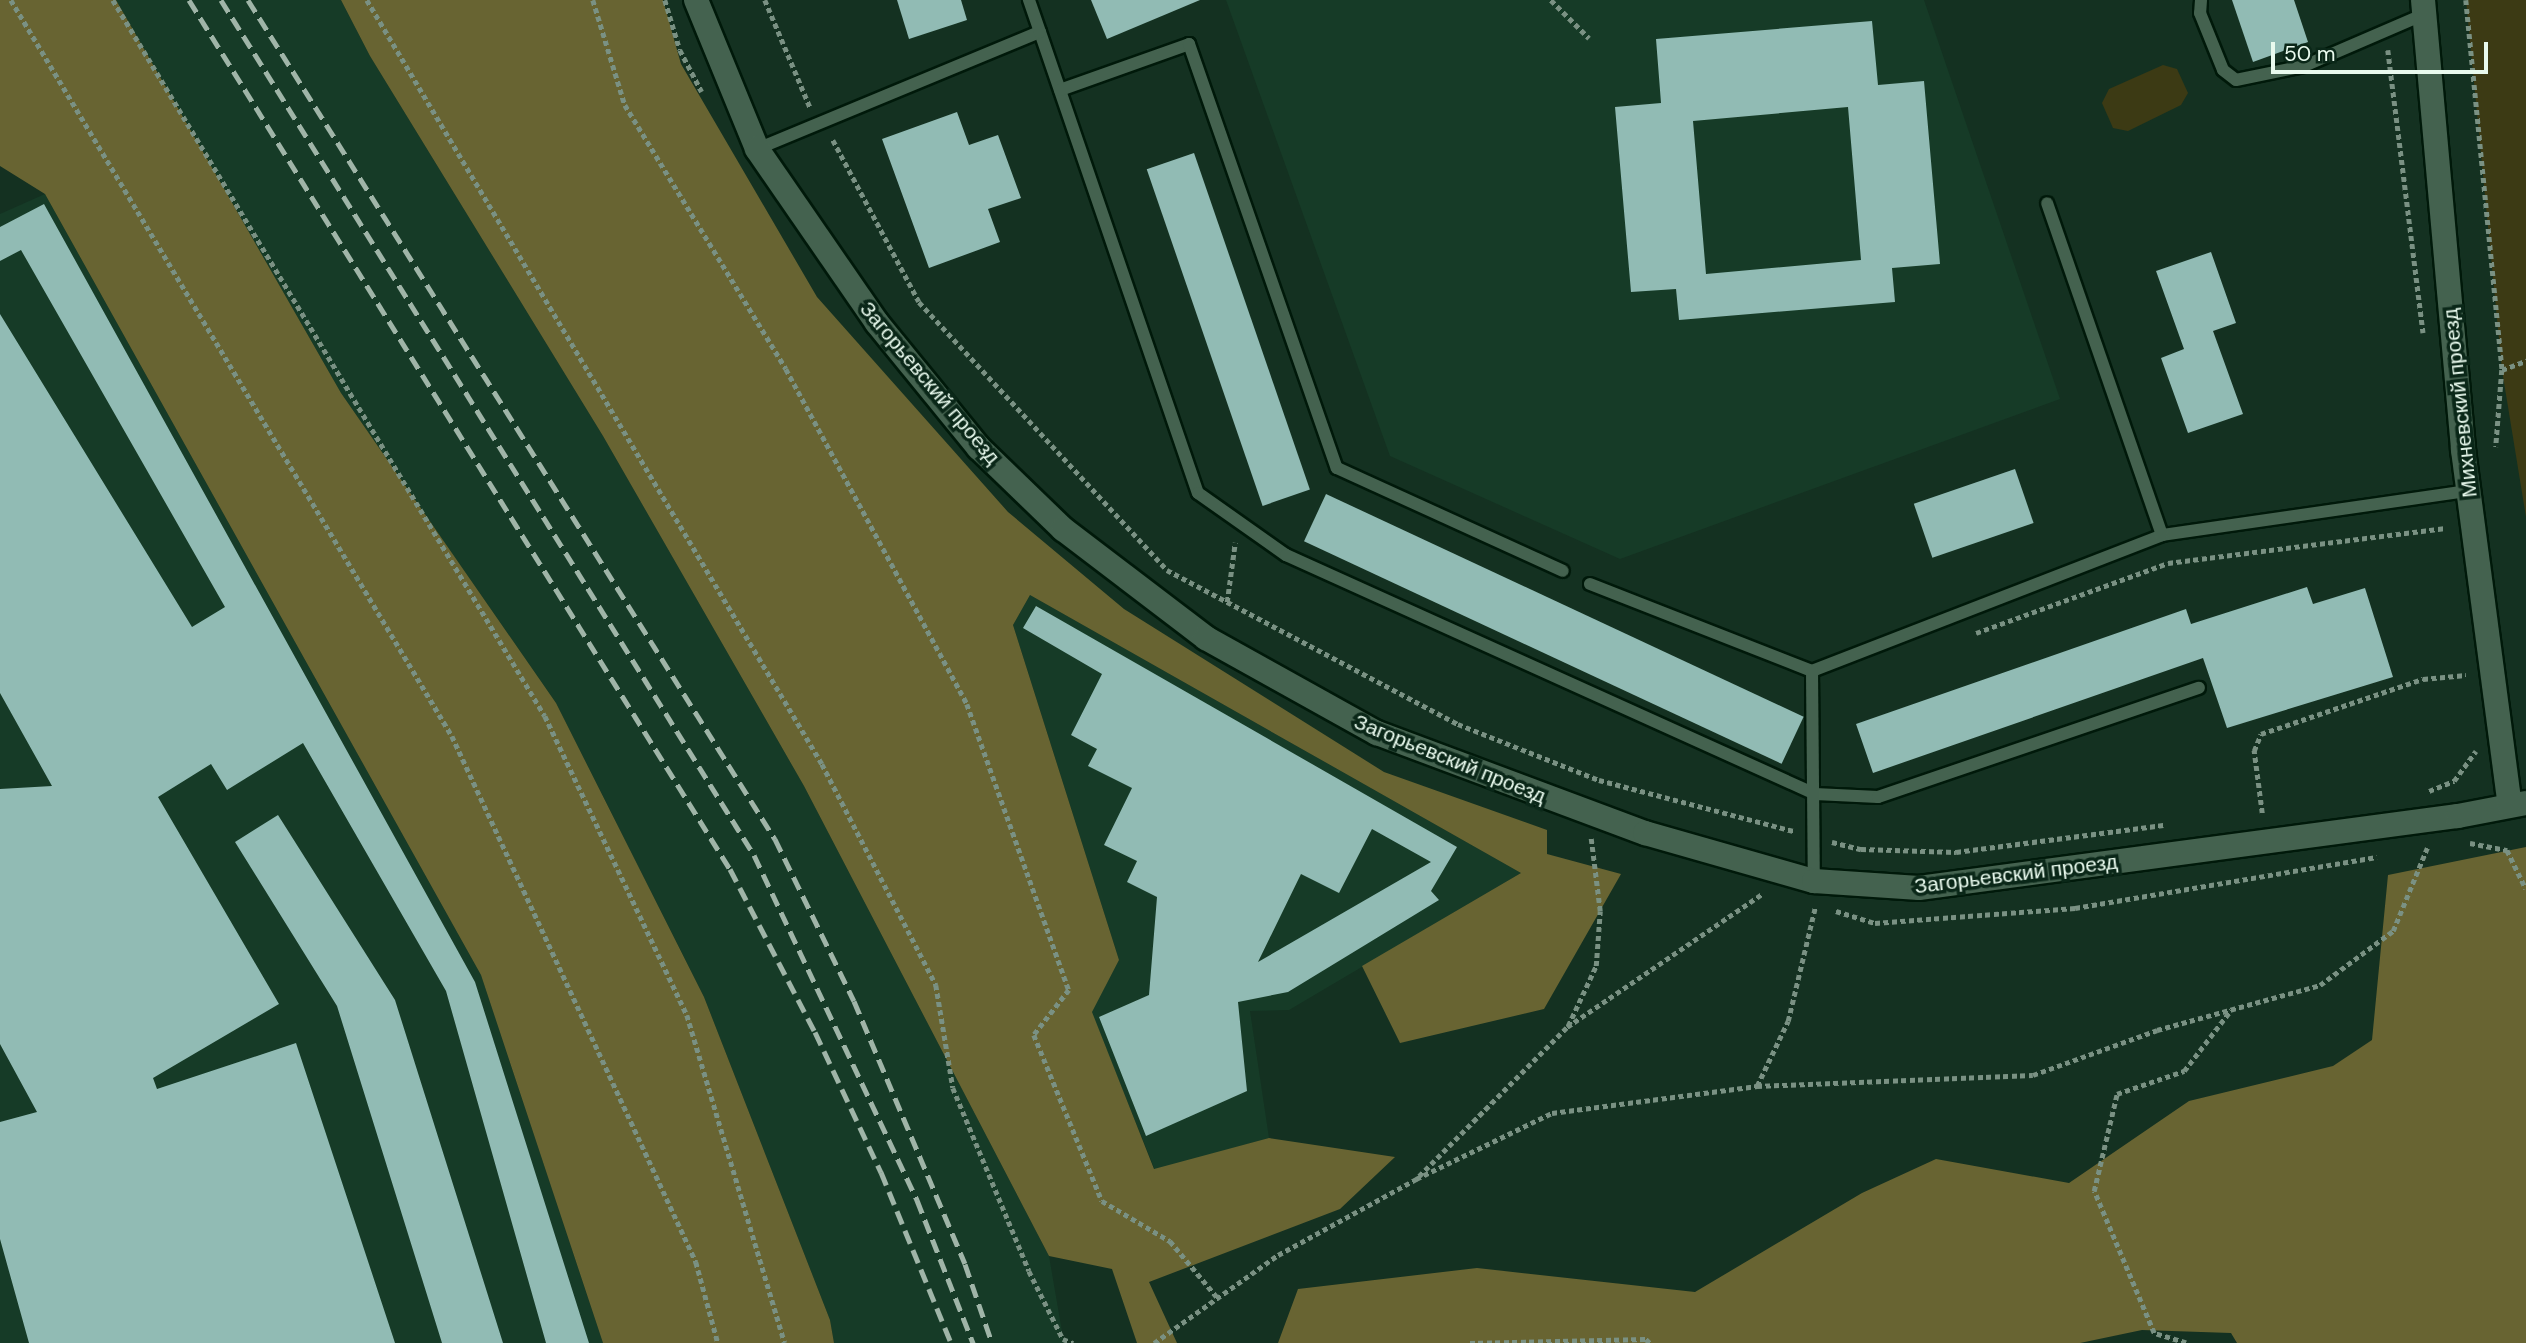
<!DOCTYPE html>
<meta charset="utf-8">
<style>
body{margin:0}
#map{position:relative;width:2526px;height:1343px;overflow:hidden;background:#143121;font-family:"DM Sans",sans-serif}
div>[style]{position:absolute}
.built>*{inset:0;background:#163b27}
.green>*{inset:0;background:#3c3a14}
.forest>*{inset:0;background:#686432}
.building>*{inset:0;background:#91bbb4;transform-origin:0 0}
.path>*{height:4.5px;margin-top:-2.25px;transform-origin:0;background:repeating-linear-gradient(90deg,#7a9183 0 5px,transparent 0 8.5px)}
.roads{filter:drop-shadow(2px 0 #00190a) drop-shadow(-2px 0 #00190a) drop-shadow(0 2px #00190a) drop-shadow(0 -2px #00190a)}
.lane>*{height:12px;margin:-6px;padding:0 6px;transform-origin:6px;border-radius:6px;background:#44624f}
.street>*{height:24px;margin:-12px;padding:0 12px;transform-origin:12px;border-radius:12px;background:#44624f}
.rail>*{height:5px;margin-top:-2.5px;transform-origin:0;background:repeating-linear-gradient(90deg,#a0b5a8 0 14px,transparent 0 21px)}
span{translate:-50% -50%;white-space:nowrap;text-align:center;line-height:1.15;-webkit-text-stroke:7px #0a2718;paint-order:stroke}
.street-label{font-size:21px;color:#e9faee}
.scale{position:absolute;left:2271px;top:42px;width:217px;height:32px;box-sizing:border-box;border:4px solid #e9faee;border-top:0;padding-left:9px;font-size:21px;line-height:24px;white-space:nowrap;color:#e9faee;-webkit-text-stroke:5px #0a2718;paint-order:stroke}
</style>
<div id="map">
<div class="built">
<i style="clip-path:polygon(116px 0,341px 0,370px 56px,603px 436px,804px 786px,1049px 1256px,1064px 1343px,834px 1343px,830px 1320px,704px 997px,556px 703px,341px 393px)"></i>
<i style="clip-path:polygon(1226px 0,1924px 0,2060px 399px,1620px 559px,1390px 456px)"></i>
<i style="clip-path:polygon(45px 194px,481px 975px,603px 1343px,0 1343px,0 214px)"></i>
<i style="clip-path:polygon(1030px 595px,1521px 873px,1289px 1010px,1250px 1011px,1269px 1138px,1155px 1170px,1091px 1012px,1119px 960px,1013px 625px)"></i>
</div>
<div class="green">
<i style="clip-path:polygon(2466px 0,2526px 0,2526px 517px,2502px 370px)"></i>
<i style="clip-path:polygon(2163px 65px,2177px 69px,2188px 93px,2181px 105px,2128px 131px,2113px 128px,2102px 103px,2109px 89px)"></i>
</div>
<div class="forest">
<i style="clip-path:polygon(0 0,116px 0,341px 393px,556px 703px,704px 997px,830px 1320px,834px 1343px,603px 1343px,481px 975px,45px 194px,0 166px)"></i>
<i style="clip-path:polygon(341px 0,663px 0,681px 64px,817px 297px,1008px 512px,1124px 609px,1384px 772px,1547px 830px,1547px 854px,1621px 874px,1544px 1009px,1400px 1043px,1362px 966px,1521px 873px,1030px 595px,1013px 625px,1119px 960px,1092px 1012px,1154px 1169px,1269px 1138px,1395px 1157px,1340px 1209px,1149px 1282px,1177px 1343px,1137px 1343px,1112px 1269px,1049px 1256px,804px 786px,603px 436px,370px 56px)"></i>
<i style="clip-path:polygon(2526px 847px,2526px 1343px,2237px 1343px,2231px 1333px,2142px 1330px,2080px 1343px,1278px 1343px,1298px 1289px,1477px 1268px,1695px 1292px,1862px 1193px,1936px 1159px,2069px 1183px,2189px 1101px,2333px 1066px,2372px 1040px,2388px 875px)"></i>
</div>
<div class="building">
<i style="clip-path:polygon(897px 0,961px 0,967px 20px,909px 39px)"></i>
<i style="clip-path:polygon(1091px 0,1200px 0,1107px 39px)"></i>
<i style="clip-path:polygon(2232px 0,2294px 0,2308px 42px,2253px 62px)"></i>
<i style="clip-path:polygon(evenodd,1872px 21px,1878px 85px,1924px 81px,1940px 264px,1892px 268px,1895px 302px,1679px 320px,1676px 289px,1631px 292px,1615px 107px,1661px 103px,1656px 39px,1872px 21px,1848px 107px,1861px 260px,1706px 274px,1693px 121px,1848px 107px)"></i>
<i style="clip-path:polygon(957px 112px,969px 145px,998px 135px,1021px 198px,988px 209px,1000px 242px,929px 268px,882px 139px)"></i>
<i style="left:1194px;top:153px;width:356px;height:50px;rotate:71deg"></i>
<i style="clip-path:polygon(44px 204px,475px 982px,589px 1343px,546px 1343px,446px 991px,303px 743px,227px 790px,211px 764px,158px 797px,279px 1004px,153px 1078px,157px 1089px,296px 1043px,395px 1343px,29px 1343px,0 1239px,0 1122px,37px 1112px,0 1044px,0 789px,52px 786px,0 693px,0 314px,192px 627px,225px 607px,21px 250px,0 261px,0 227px)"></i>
<i style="clip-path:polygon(2211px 252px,2236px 323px,2213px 331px,2243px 414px,2188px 433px,2161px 358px,2184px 349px,2156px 271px)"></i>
<i style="left:2015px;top:469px;width:57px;height:107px;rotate:71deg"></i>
<i style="left:1326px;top:494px;width:527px;height:52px;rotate:25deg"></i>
<i style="clip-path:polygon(2307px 587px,2313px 604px,2365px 588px,2393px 677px,2227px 728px,2203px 658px,1873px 773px,1856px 724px,2186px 609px,2191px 624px)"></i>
<i style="clip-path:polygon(evenodd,1036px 606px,1457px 847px,1431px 891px,1439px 900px,1288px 992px,1238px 1002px,1247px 1091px,1146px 1136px,1099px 1017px,1149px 995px,1157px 897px,1127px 882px,1137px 861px,1104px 845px,1132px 788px,1088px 766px,1097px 749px,1071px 735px,1102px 674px,1023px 628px,1036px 606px,1372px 829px,1431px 862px,1258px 962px,1301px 874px,1339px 893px,1372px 829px)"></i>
<i style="clip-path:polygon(278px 815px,395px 1000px,503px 1343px,442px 1343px,337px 1006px,235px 842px)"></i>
</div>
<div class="path">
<i style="left:11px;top:0;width:858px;rotate:59.07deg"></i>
<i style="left:452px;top:736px;width:580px;rotate:65.11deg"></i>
<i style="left:696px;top:1262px;width:84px;rotate:74.8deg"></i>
<i style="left:113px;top:0;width:836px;rotate:58.9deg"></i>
<i style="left:545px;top:716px;width:331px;rotate:64.6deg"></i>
<i style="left:687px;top:1015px;width:342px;rotate:73.4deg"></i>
<i style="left:367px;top:0;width:889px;rotate:59.22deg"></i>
<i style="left:822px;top:764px;width:249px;rotate:62.7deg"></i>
<i style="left:936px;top:985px;width:104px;rotate:80.6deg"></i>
<i style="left:953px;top:1088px;width:198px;rotate:67.4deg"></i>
<i style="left:1029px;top:1271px;width:76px;rotate:63.4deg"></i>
<i style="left:1063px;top:1339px;width:11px;rotate:22deg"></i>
<i style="left:593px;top:0;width:110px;rotate:73.1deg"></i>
<i style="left:625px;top:105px;width:309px;rotate:58.6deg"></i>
<i style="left:786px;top:369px;width:381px;rotate:61.6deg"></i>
<i style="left:967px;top:704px;width:304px;rotate:70.4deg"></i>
<i style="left:1069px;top:990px;width:57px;rotate:127.9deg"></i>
<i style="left:1034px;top:1035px;width:179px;rotate:67.7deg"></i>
<i style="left:1102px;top:1201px;width:79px;rotate:30.5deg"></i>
<i style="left:1170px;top:1241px;width:73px;rotate:50deg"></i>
<i style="left:665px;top:0;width:52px;rotate:73.3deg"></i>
<i style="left:680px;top:50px;width:47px;rotate:62.4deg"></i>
<i style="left:765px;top:0;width:116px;rotate:67.2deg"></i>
<i style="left:1551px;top:0;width:54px;rotate:45deg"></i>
<i style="left:2466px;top:0;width:372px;rotate:84.4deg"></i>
<i style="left:2502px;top:370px;width:77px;rotate:94.5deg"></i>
<i style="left:2388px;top:50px;width:285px;rotate:82.9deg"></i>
<i style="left:833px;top:140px;width:183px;rotate:62deg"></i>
<i style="left:919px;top:302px;width:365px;rotate:47.2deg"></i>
<i style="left:1167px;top:570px;width:329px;rotate:27.9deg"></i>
<i style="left:1458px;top:724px;width:152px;rotate:21.7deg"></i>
<i style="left:1599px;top:780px;width:201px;rotate:14.7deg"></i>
<i style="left:2502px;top:370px;width:26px;rotate:-21deg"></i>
<i style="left:1227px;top:602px;width:60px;rotate:-82.3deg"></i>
<i style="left:1976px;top:633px;width:204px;rotate:-20deg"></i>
<i style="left:2168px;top:563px;width:280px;rotate:-7.2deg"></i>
<i style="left:2429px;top:791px;width:27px;rotate:-22deg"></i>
<i style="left:2454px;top:781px;width:37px;rotate:-54deg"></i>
<i style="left:2262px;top:813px;width:63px;rotate:-97.4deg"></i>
<i style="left:2254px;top:751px;width:18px;rotate:-68deg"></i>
<i style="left:2261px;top:734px;width:171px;rotate:-18.8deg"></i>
<i style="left:2423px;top:679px;width:43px;rotate:-5.3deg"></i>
<i style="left:1832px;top:842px;width:30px;rotate:14deg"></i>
<i style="left:1861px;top:849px;width:95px;rotate:1.8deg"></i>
<i style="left:1956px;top:852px;width:209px;rotate:-7.4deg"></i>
<i style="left:2470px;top:843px;width:38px;rotate:11deg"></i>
<i style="left:2507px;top:850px;width:43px;rotate:64deg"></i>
<i style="left:1836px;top:911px;width:41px;rotate:17.1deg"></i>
<i style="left:1875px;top:923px;width:201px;rotate:-4.3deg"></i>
<i style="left:2075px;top:908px;width:306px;rotate:-9.6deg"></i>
<i style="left:1568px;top:1026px;width:66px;rotate:-65deg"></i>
<i style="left:1596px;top:966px;width:55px;rotate:-85.8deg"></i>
<i style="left:1600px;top:911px;width:73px;rotate:-97.1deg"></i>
<i style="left:1757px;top:1086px;width:72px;rotate:-64.5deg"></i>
<i style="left:1788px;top:1021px;width:116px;rotate:-76.6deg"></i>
<i style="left:1419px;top:1176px;width:210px;rotate:-45.2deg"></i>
<i style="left:1567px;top:1027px;width:236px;rotate:-34.3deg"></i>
<i style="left:1154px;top:1343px;width:152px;rotate:-35.4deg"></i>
<i style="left:1278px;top:1255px;width:158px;rotate:-28.8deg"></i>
<i style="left:1416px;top:1179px;width:151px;rotate:-25.9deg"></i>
<i style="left:1552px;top:1113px;width:207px;rotate:-7.5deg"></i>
<i style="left:1757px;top:1086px;width:276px;rotate:-2.3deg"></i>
<i style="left:2033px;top:1075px;width:132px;rotate:-19.9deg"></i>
<i style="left:2157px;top:1030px;width:169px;rotate:-15.4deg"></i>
<i style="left:2320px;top:985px;width:91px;rotate:-36.5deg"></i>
<i style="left:2393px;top:931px;width:90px;rotate:-67.7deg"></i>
<i style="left:1470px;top:1343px;width:176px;rotate:-1.3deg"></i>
<i style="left:1646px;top:1339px;width:6px;rotate:45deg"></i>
<i style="left:2186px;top:1343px;width:34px;rotate:-163deg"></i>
<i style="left:2154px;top:1333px;width:154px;rotate:-112.9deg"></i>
<i style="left:2094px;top:1191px;width:100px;rotate:-76.7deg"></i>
<i style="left:2117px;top:1094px;width:71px;rotate:-18.9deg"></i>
<i style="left:2184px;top:1071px;width:77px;rotate:-52.4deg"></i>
</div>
<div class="roads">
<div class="lane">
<i style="left:2201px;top:0;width:13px;rotate:94deg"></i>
<i style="left:2200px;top:13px;width:61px;rotate:68deg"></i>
<i style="left:2223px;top:70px;width:16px;rotate:38deg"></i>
<i style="left:2236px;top:80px;width:69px;rotate:-11.6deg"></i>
<i style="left:2304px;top:66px;width:132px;rotate:-23.3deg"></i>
<i style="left:1040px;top:32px;width:487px;rotate:71.1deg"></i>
<i style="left:1198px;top:493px;width:108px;rotate:35.2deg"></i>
<i style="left:1286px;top:555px;width:580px;rotate:24.31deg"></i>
<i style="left:1815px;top:794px;width:63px;rotate:2.7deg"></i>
<i style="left:1878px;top:797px;width:339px;rotate:-18.8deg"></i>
<i style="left:1060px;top:90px;width:137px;rotate:-19.6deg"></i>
<i style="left:1189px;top:44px;width:449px;rotate:70.8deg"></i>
<i style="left:1337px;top:468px;width:248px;rotate:24.5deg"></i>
<i style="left:757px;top:149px;width:306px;rotate:-22.5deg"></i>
<i style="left:1040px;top:32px;width:34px;rotate:-109deg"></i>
<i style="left:2162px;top:535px;width:310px;rotate:-8.2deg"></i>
<i style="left:1590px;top:584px;width:238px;rotate:21.4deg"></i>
<i style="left:1812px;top:671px;width:375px;rotate:-21.2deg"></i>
<i style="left:2162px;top:535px;width:351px;rotate:-109.1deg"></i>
<i style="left:1812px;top:671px;width:210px;rotate:89.5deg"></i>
</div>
<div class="street">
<i style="left:696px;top:0;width:161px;rotate:67.7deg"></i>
<i style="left:757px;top:149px;width:211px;rotate:55.4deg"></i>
<i style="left:877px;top:323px;width:161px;rotate:50.8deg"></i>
<i style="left:979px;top:448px;width:117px;rotate:44deg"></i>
<i style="left:1063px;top:529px;width:180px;rotate:37.3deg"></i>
<i style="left:1206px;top:638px;width:196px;rotate:29.1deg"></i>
<i style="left:1377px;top:733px;width:286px;rotate:20.5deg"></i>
<i style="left:1645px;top:833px;width:176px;rotate:15.9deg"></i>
<i style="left:1814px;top:881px;width:105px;rotate:3.8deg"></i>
<i style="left:1919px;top:888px;width:544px;rotate:-7.61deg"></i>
<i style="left:2458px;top:816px;width:69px;rotate:-10.8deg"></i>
<i style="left:2423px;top:0;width:452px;rotate:84.9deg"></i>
<i style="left:2463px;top:450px;width:358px;rotate:82.5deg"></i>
</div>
</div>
<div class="rail">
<i style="left:189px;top:0;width:1024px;rotate:58.1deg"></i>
<i style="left:730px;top:869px;width:184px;rotate:62.5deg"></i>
<i style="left:815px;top:1032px;width:155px;rotate:64.8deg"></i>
<i style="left:881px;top:1172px;width:185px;rotate:67.7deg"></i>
<i style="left:221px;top:0;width:1008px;rotate:58.06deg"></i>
<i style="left:754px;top:855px;width:382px;rotate:64.7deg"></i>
<i style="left:917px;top:1200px;width:154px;rotate:68.6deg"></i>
<i style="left:248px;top:0;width:991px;rotate:57.87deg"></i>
<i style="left:775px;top:839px;width:180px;rotate:64deg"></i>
<i style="left:854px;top:1001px;width:285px;rotate:67.1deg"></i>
<i style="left:965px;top:1264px;width:83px;rotate:71.1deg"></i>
</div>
<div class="street-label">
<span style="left:930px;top:383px;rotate:50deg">Загорьевский проезд</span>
<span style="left:2460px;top:403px;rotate:-96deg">Михневский проезд</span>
<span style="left:1450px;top:759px;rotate:22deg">Загорьевский проезд</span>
<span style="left:2016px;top:874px;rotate:-7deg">Загорьевский проезд</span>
</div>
<div class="scale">50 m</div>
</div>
